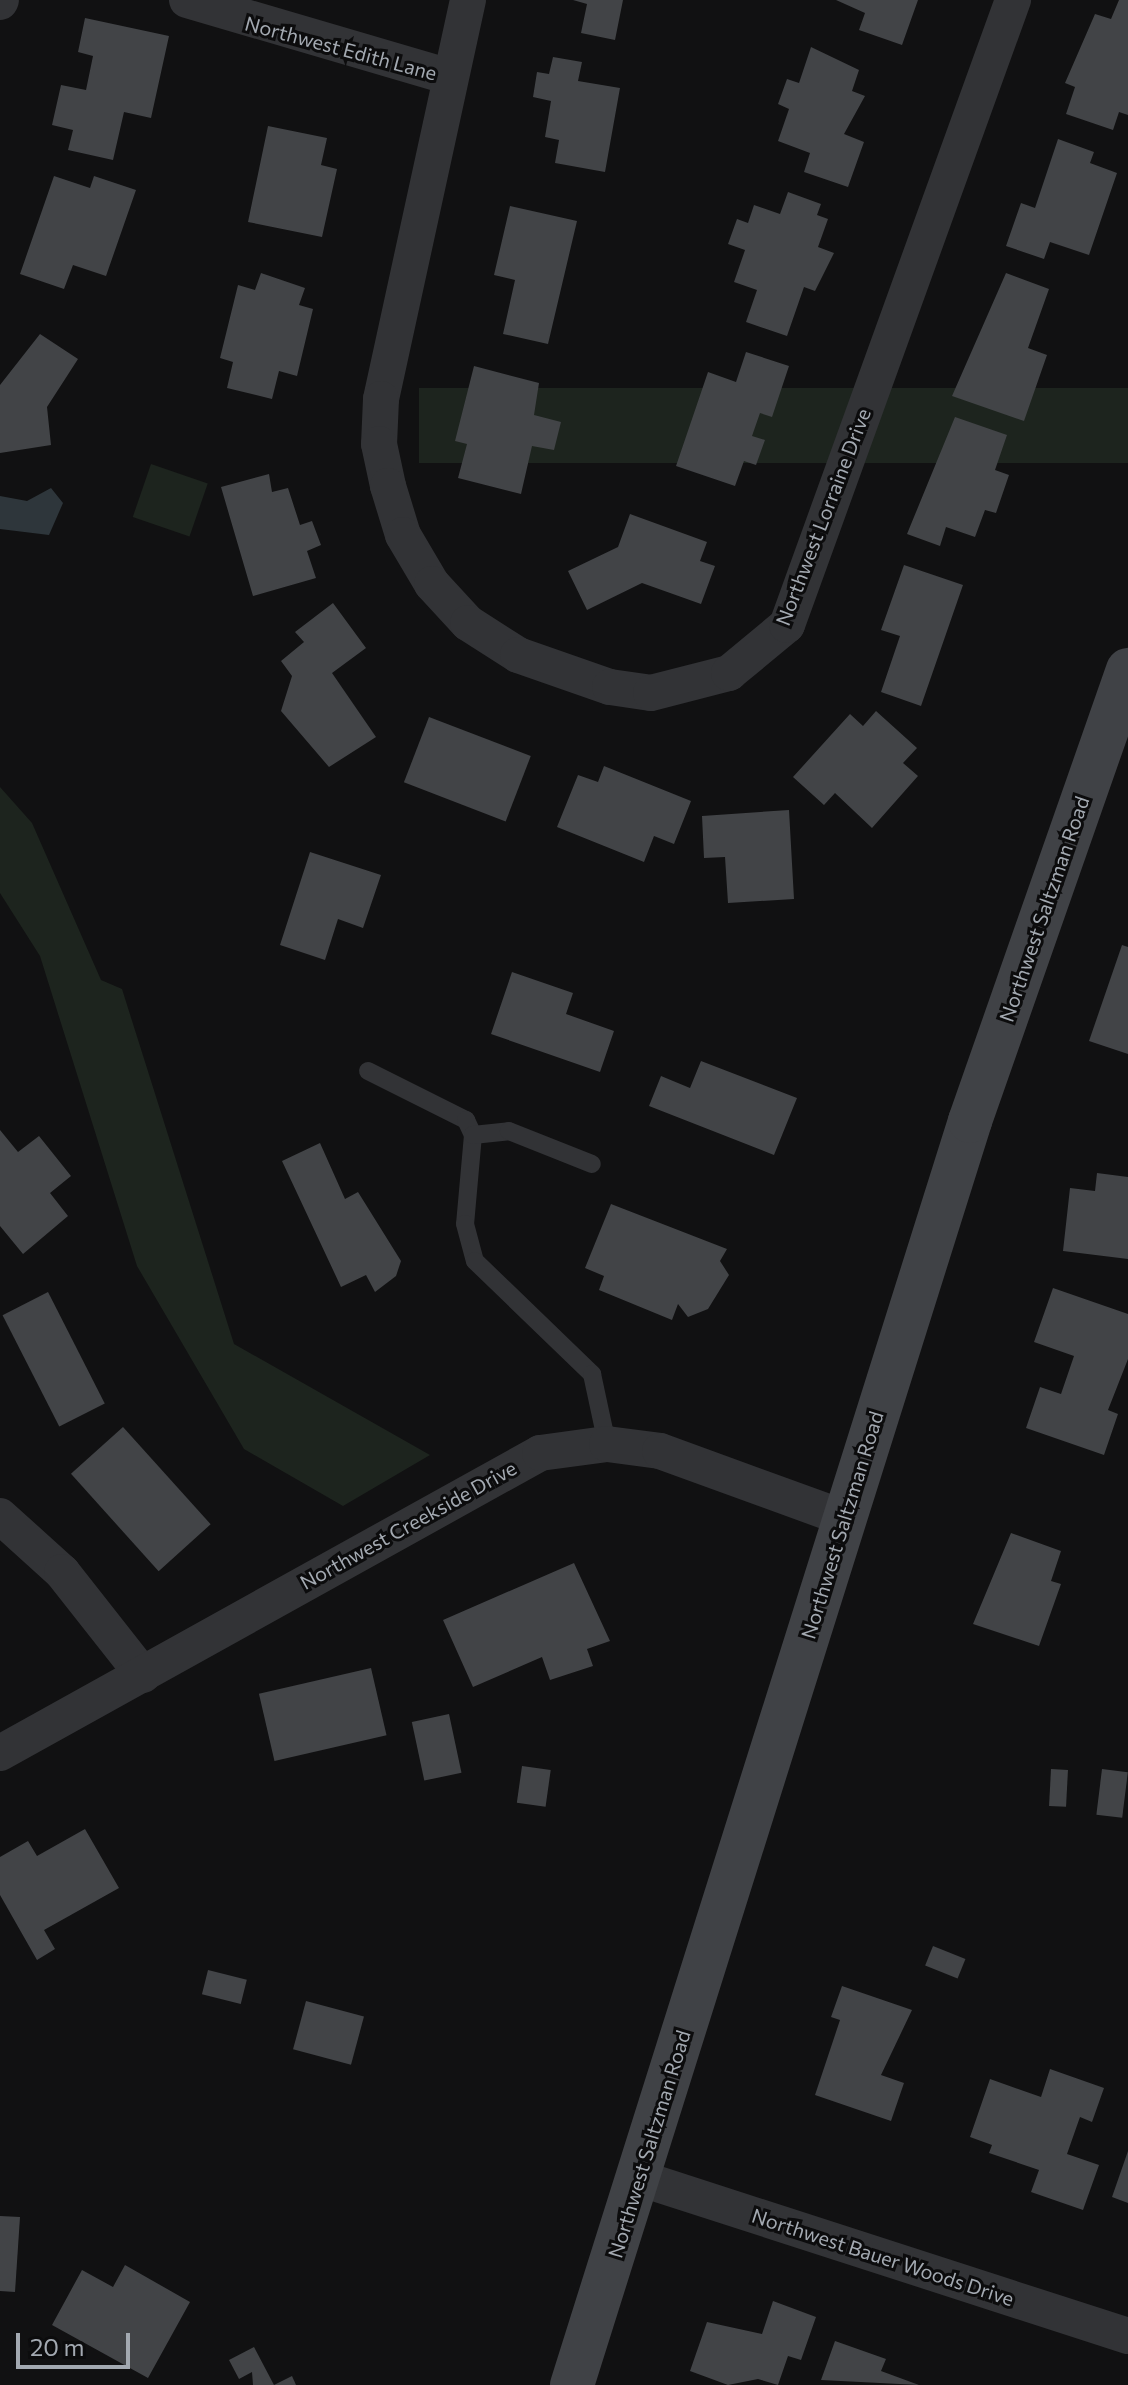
<!DOCTYPE html>
<style>
body{margin:0}
#map{position:relative;width:1128px;height:2385px;overflow:hidden;background:#111112;font-family:Commissioner,sans-serif}
div>[style]{position:absolute}
.green>*{inset:0;background:#1d241e;transform-origin:0 0}
.water>*{inset:0;background:#2e363b}
.building>*{inset:0;background:#424447;transform-origin:0 0}
.lane>*{height:18px;margin:-9px;padding:0 9px;transform-origin:9px;border-radius:9px;background:#323336}
.street>*{height:36px;margin:-18px;padding:0 18px;transform-origin:18px;border-radius:18px;background:#323336}
.secondary>*{height:44px;margin:-22px;padding:0 22px;transform-origin:22px;border-radius:22px;background:#404246}
span{translate:-50% -50%;white-space:nowrap;text-align:center;line-height:1.15;-webkit-text-stroke:6px #0c0c0d;paint-order:stroke}
.street-label{font-size:20px;color:#a3a9b1}
.scale{position:absolute;left:16px;top:2333px;width:114px;height:36px;box-sizing:border-box;border:4px solid #a3a9b1;border-top:0;padding-left:10px;font-size:24px;line-height:28px;white-space:nowrap;color:#a3a9b1;-webkit-text-stroke:6px #0c0c0d;paint-order:stroke}
</style>
<div id="map">
<div class="green">
<i style="left:1128px;top:388px;width:75px;height:709px;rotate:90deg"></i>
<i style="left:151px;top:464px;width:60px;height:56px;rotate:19deg"></i>
<i style="clip-path:polygon(0 787px,32px 823px,101px 980px,122px 989px,234px 1344px,430px 1455px,343px 1506px,244px 1449px,137px 1266px,40px 956px,0 893px)"></i>
</div>
<div class="water">
<i style="clip-path:polygon(51px 488px,63px 503px,49px 535px,0 529px,0 496px,27px 501px)"></i>
</div>
<div class="building">
<i style="clip-path:polygon(623px 0,615px 40px,581px 33px,587px 4px,573px 0)"></i>
<i style="clip-path:polygon(836px 0,918px 0,902px 45px,859px 30px,865px 13px)"></i>
<i style="clip-path:polygon(1119px 0,1128px 0,1128px 115px,1119px 112px,1113px 130px,1066px 114px,1075px 87px,1065px 83px,1095px 14px,1111px 19px)"></i>
<i style="clip-path:polygon(85px 18px,169px 36px,151px 118px,124px 112px,113px 160px,68px 150px,73px 130px,52px 125px,61px 85px,86px 90px,93px 56px,78px 52px)"></i>
<i style="clip-path:polygon(811px 47px,859px 70px,852px 91px,865px 96px,844px 134px,864px 142px,848px 187px,804px 172px,810px 153px,778px 141px,789px 109px,778px 104px,787px 79px,799px 83px)"></i>
<i style="clip-path:polygon(553px 57px,582px 62px,578px 81px,620px 88px,605px 172px,555px 163px,559px 140px,545px 137px,551px 101px,533px 97px,537px 72px,549px 74px)"></i>
<i style="clip-path:polygon(268px 126px,327px 138px,321px 165px,337px 169px,322px 237px,248px 222px)"></i>
<i style="clip-path:polygon(1058px 139px,1094px 152px,1090px 163px,1117px 173px,1089px 255px,1050px 242px,1044px 259px,1006px 246px,1021px 203px,1035px 208px)"></i>
<i style="clip-path:polygon(54px 176px,90px 188px,94px 176px,136px 190px,106px 276px,73px 265px,64px 289px,20px 274px)"></i>
<i style="clip-path:polygon(788px 192px,821px 204px,817px 215px,828px 219px,818px 247px,834px 253px,815px 291px,804px 287px,787px 336px,746px 322px,757px 290px,734px 282px,745px 250px,728px 244px,737px 219px,748px 223px,754px 205px,780px 214px)"></i>
<i style="clip-path:polygon(510px 206px,577px 221px,548px 344px,503px 334px,515px 280px,494px 275px)"></i>
<i style="clip-path:polygon(261px 273px,305px 288px,299px 305px,313px 309px,297px 376px,279px 371px,272px 399px,227px 388px,233px 362px,220px 358px,238px 285px,255px 290px)"></i>
<i style="clip-path:polygon(1006px 273px,1049px 289px,1028px 348px,1047px 355px,1024px 421px,952px 396px)"></i>
<i style="clip-path:polygon(40px 334px,78px 359px,47px 407px,51px 445px,0 453px,0 385px)"></i>
<i style="clip-path:polygon(746px 352px,789px 366px,772px 417px,760px 413px,752px 436px,765px 440px,756px 465px,744px 461px,735px 486px,676px 466px,708px 372px,736px 382px)"></i>
<i style="clip-path:polygon(474px 366px,539px 383px,534px 415px,561px 422px,554px 450px,532px 446px,521px 494px,458px 478px,467px 444px,455px 441px)"></i>
<i style="clip-path:polygon(955px 417px,1007px 435px,995px 470px,1009px 475px,996px 513px,985px 510px,975px 537px,946px 527px,940px 546px,907px 534px)"></i>
<i style="clip-path:polygon(269px 474px,272px 492px,288px 488px,300px 525px,312px 521px,321px 545px,307px 551px,316px 578px,253px 596px,221px 487px)"></i>
<i style="clip-path:polygon(630px 514px,707px 542px,700px 561px,715px 566px,701px 604px,642px 583px,587px 610px,568px 571px,618px 547px)"></i>
<i style="clip-path:polygon(904px 565px,963px 585px,921px 706px,881px 692px,900px 636px,881px 630px)"></i>
<i style="clip-path:polygon(333px 603px,366px 648px,332px 673px,376px 737px,329px 767px,281px 711px,292px 676px,281px 661px,304px 642px,295px 632px)"></i>
<i style="clip-path:polygon(876px 711px,917px 748px,903px 763px,918px 776px,872px 828px,835px 793px,824px 805px,793px 777px,850px 714px,863px 726px)"></i>
<i style="left:429px;top:717px;width:109px;height:70px;rotate:21deg"></i>
<i style="clip-path:polygon(604px 766px,691px 801px,674px 844px,654px 836px,644px 862px,557px 827px,578px 775px,598px 782px)"></i>
<i style="clip-path:polygon(789px 810px,794px 899px,728px 903px,725px 857px,704px 858px,702px 816px)"></i>
<i style="clip-path:polygon(310px 852px,381px 875px,363px 928px,338px 919px,325px 960px,280px 945px)"></i>
<i style="clip-path:polygon(1122px 945px,1128px 947px,1128px 1054px,1089px 1041px)"></i>
<i style="clip-path:polygon(512px 972px,573px 993px,566px 1014px,614px 1031px,600px 1072px,491px 1034px)"></i>
<i style="clip-path:polygon(701px 1061px,797px 1098px,774px 1155px,649px 1106px,661px 1076px,690px 1088px)"></i>
<i style="clip-path:polygon(0 1130px,18px 1152px,39px 1136px,71px 1176px,50px 1193px,68px 1216px,23px 1254px,0 1226px)"></i>
<i style="clip-path:polygon(320px 1143px,345px 1199px,358px 1192px,401px 1261px,396px 1276px,375px 1292px,366px 1275px,341px 1287px,282px 1161px)"></i>
<i style="clip-path:polygon(1097px 1173px,1128px 1177px,1128px 1259px,1063px 1251px,1070px 1188px,1095px 1191px)"></i>
<i style="clip-path:polygon(611px 1204px,727px 1249px,720px 1261px,729px 1275px,708px 1309px,688px 1317px,678px 1304px,672px 1320px,599px 1290px,604px 1276px,585px 1268px)"></i>
<i style="clip-path:polygon(1053px 1288px,1128px 1314px,1128px 1359px,1108px 1410px,1118px 1414px,1104px 1455px,1026px 1428px,1040px 1387px,1061px 1394px,1074px 1356px,1034px 1342px)"></i>
<i style="left:48px;top:1292px;width:125px;height:51px;rotate:63deg"></i>
<i style="left:123px;top:1427px;width:131px;height:70px;rotate:48deg"></i>
<i style="clip-path:polygon(1011px 1533px,1061px 1551px,1051px 1581px,1061px 1584px,1039px 1646px,973px 1624px)"></i>
<i style="clip-path:polygon(574px 1563px,610px 1641px,587px 1649px,593px 1666px,550px 1680px,542px 1657px,473px 1687px,443px 1620px)"></i>
<i style="left:371px;top:1668px;width:69px;height:115px;rotate:77deg"></i>
<i style="left:449px;top:1714px;width:60px;height:38px;rotate:78deg"></i>
<i style="left:522px;top:1766px;width:29px;height:37px;rotate:8deg"></i>
<i style="left:1051px;top:1769px;width:17px;height:37px;rotate:3deg"></i>
<i style="left:1102px;top:1769px;width:26px;height:46px;rotate:7deg"></i>
<i style="clip-path:polygon(85px 1829px,119px 1888px,44px 1930px,55px 1949px,37px 1960px,0 1895px,0 1857px,28px 1841px,37px 1856px)"></i>
<i style="left:933px;top:1946px;width:35px;height:21px;rotate:22deg"></i>
<i style="left:208px;top:1970px;width:40px;height:25px;rotate:14deg"></i>
<i style="clip-path:polygon(842px 1986px,912px 2010px,881px 2075px,904px 2083px,891px 2121px,815px 2095px,840px 2020px,831px 2017px)"></i>
<i style="left:306px;top:2001px;width:60px;height:50px;rotate:15deg"></i>
<i style="clip-path:polygon(1050px 2069px,1104px 2088px,1092px 2122px,1080px 2117px,1067px 2154px,1099px 2165px,1083px 2210px,1031px 2192px,1039px 2170px,989px 2153px,992px 2145px,970px 2137px,990px 2079px,1041px 2097px)"></i>
<i style="clip-path:polygon(1128px 2151px,1128px 2203px,1112px 2197px)"></i>
<i style="clip-path:polygon(0 2216px,20px 2217px,15px 2292px,0 2291px)"></i>
<i style="clip-path:polygon(125px 2265px,190px 2302px,148px 2378px,52px 2325px,82px 2270px,113px 2287px)"></i>
<i style="clip-path:polygon(773px 2301px,816px 2317px,801px 2360px,788px 2356px,778px 2385px,758px 2379px,728px 2385px,690px 2371px,707px 2322px,762px 2334px)"></i>
<i style="clip-path:polygon(835px 2341px,886px 2359px,881px 2371px,919px 2385px,821px 2380px)"></i>
<i style="clip-path:polygon(254px 2347px,274px 2385px,253px 2385px,252px 2372px,239px 2379px,229px 2360px)"></i>
<i style="clip-path:polygon(292px 2376px,296px 2385px,274px 2385px)"></i>
</div>
<div class="lane">
<i style="left:368px;top:1071px;width:110px;rotate:26.6deg"></i>
<i style="left:466px;top:1120px;width:17px;rotate:65deg"></i>
<i style="left:473px;top:1135px;width:89px;rotate:95.1deg"></i>
<i style="left:465px;top:1224px;width:38px;rotate:75deg"></i>
<i style="left:475px;top:1261px;width:163px;rotate:44deg"></i>
<i style="left:592px;top:1374px;width:72px;rotate:77.9deg"></i>
<i style="left:473px;top:1135px;width:36px;rotate:-6deg"></i>
<i style="left:509px;top:1131px;width:89px;rotate:21.7deg"></i>
</div>
<div class="street">
<i style="left:187px;top:0;width:274px;rotate:16.3deg"></i>
<i style="left:468px;top:0;width:408px;rotate:102.3deg"></i>
<i style="left:381px;top:399px;width:45px;rotate:92.5deg"></i>
<i style="left:379px;top:444px;width:43px;rotate:77.9deg"></i>
<i style="left:388px;top:486px;width:51px;rotate:73deg"></i>
<i style="left:403px;top:535px;width:57px;rotate:59.4deg"></i>
<i style="left:432px;top:584px;width:53px;rotate:47.3deg"></i>
<i style="left:468px;top:623px;width:59px;rotate:32.6deg"></i>
<i style="left:518px;top:655px;width:97px;rotate:19.2deg"></i>
<i style="left:610px;top:687px;width:41px;rotate:8.3deg"></i>
<i style="left:651px;top:693px;width:81px;rotate:-14.4deg"></i>
<i style="left:729px;top:673px;width:75px;rotate:-39.6deg"></i>
<i style="left:787px;top:625px;width:665px;rotate:-70.12deg"></i>
<i style="left:0;top:2px;width:2px;rotate:-63deg"></i>
<i style="left:0;top:1516px;width:84px;rotate:42.1deg"></i>
<i style="left:62px;top:1572px;width:131px;rotate:51.8deg"></i>
<i style="left:0;top:1753px;width:618px;rotate:-29.05deg"></i>
<i style="left:540px;top:1453px;width:68px;rotate:-7.7deg"></i>
<i style="left:607px;top:1444px;width:53px;rotate:7.5deg"></i>
<i style="left:660px;top:1451px;width:196px;rotate:20deg"></i>
<i style="left:639px;top:2178px;width:514px;rotate:17.91deg"></i>
</div>
<div class="secondary">
<i style="left:572px;top:2385px;width:1325px;rotate:-72.52deg"></i>
<i style="left:970px;top:1121px;width:478px;rotate:-70.7deg"></i>
</div>
<div class="street-label">
<span style="left:341px;top:48px;rotate:15deg">Northwest Edith Lane</span>
<span style="left:823px;top:517px;rotate:-69deg">Northwest Lorraine Drive</span>
<span style="left:1044px;top:909px;rotate:-71deg">Northwest Saltzman Road</span>
<span style="left:408px;top:1525px;rotate:-29deg">Northwest Creekside Drive</span>
<span style="left:842px;top:1525px;rotate:-73deg">Northwest Saltzman Road</span>
<span style="left:649px;top:2144px;rotate:-73deg">Northwest Saltzman Road</span>
<span style="left:883px;top:2257px;rotate:18deg">Northwest Bauer Woods Drive</span>
</div>
<div class="scale">20 m</div>
</div>
